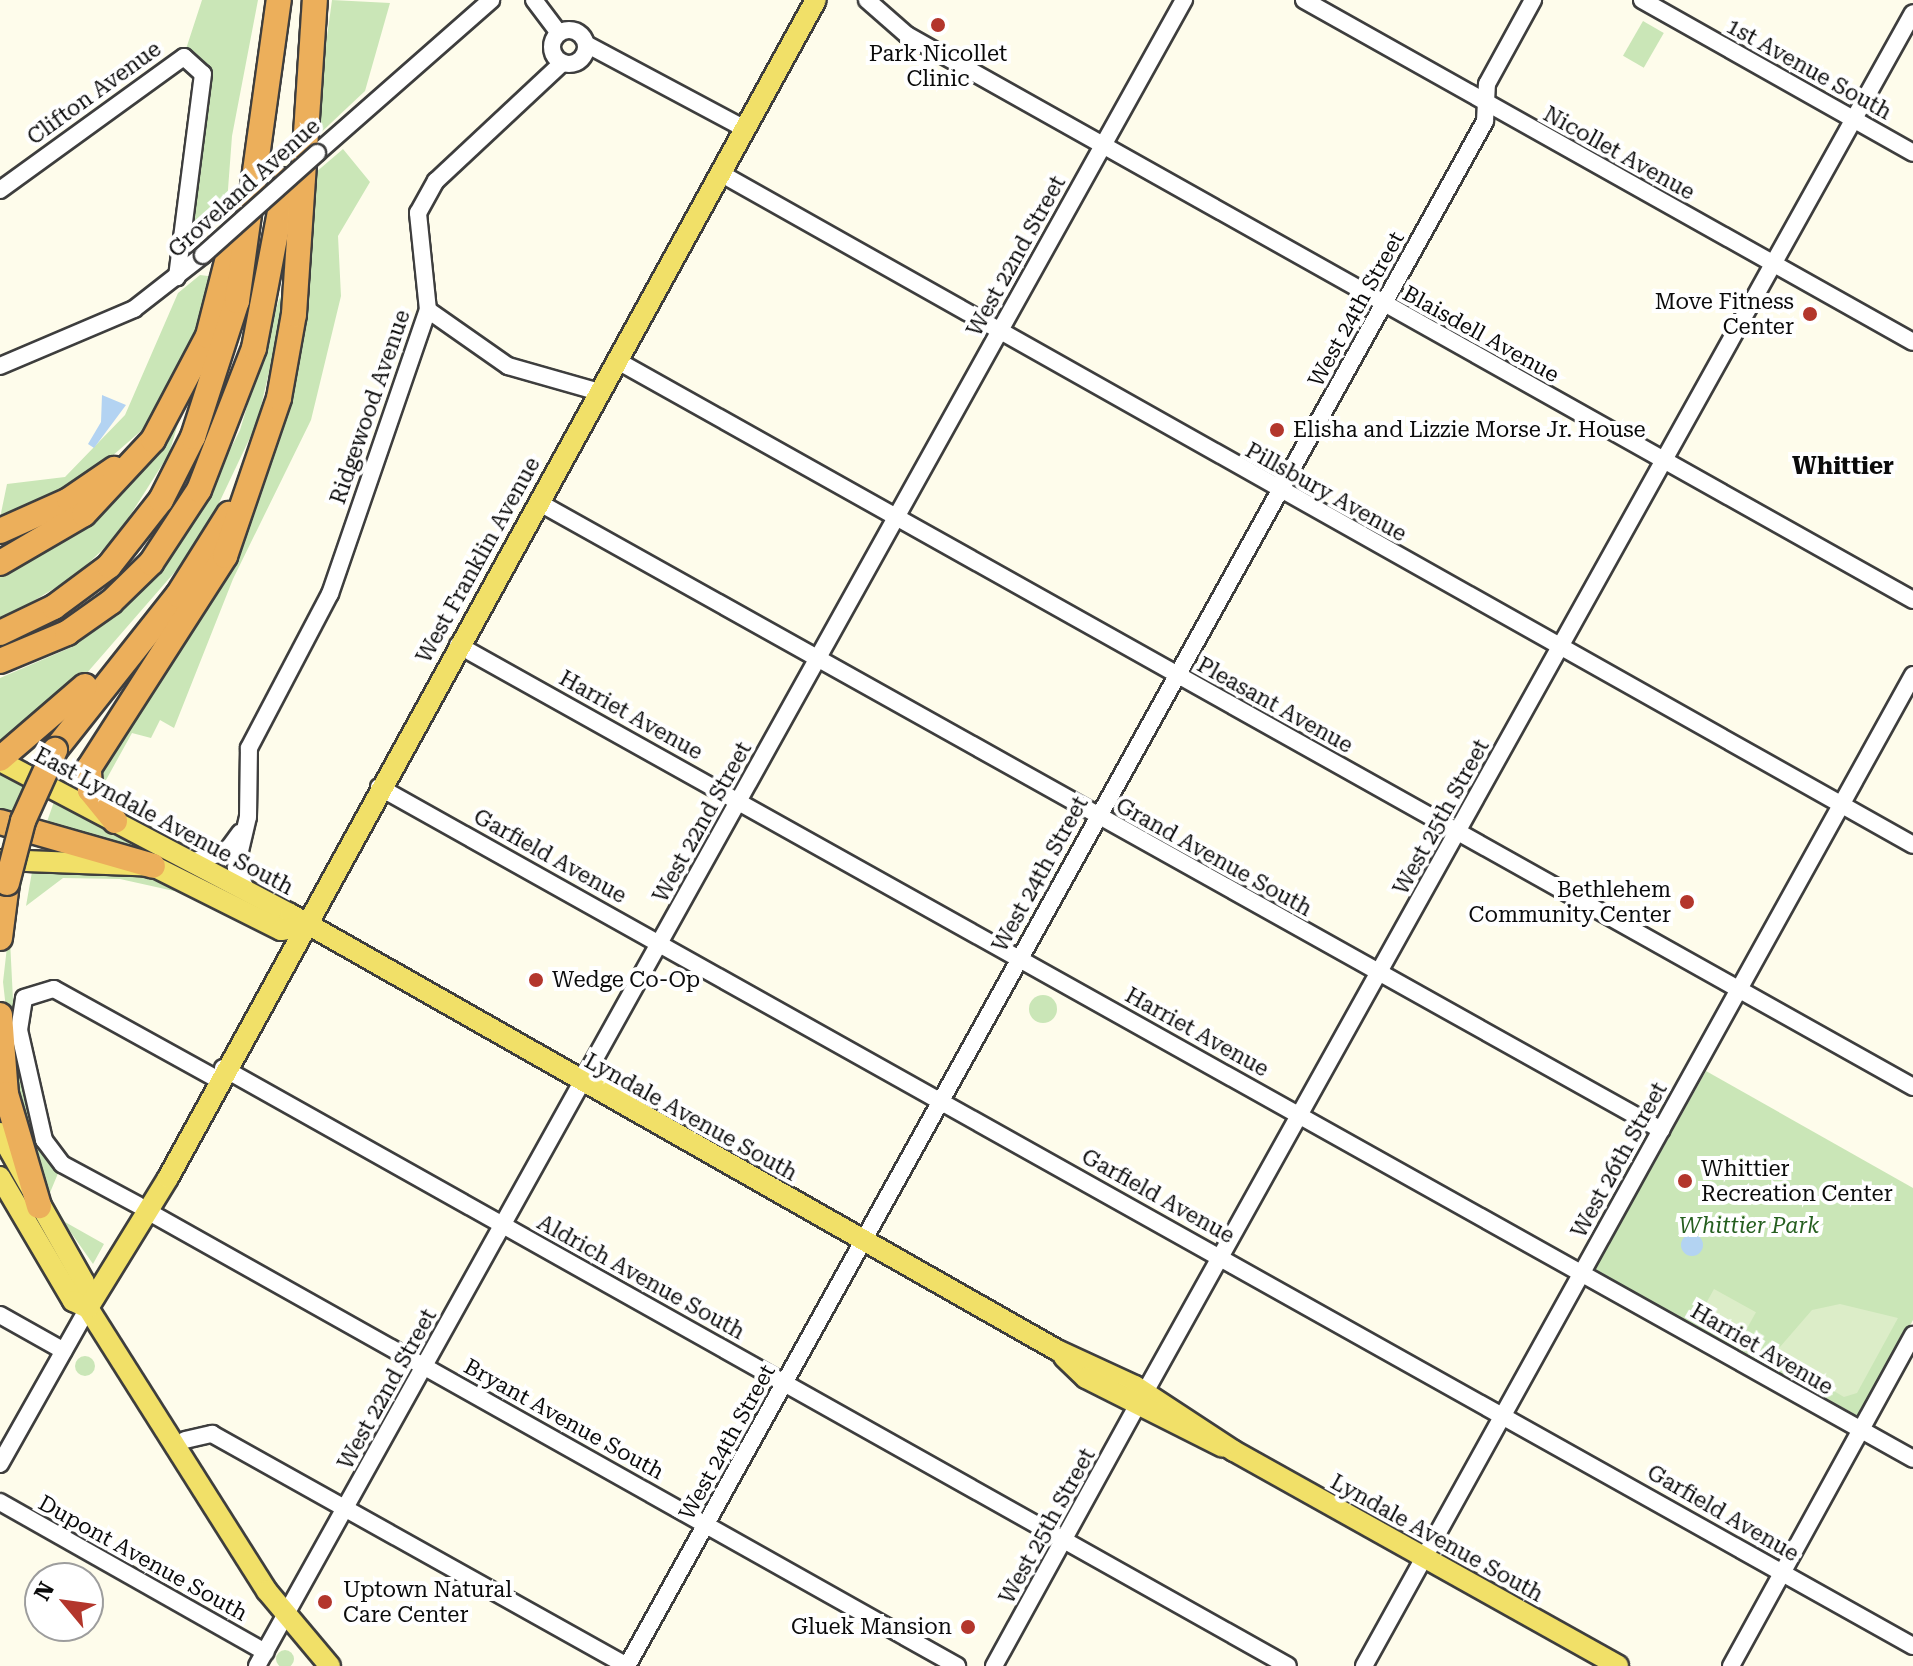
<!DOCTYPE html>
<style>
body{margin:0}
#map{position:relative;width:1913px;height:1666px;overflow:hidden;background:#fefceb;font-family:"Roboto Serif",serif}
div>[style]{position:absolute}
.green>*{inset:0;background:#cae6b7;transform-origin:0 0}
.round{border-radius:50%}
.pitch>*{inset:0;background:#dcedc8;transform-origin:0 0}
.water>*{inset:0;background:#b3d3f2}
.roads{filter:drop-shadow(2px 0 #3e3e3e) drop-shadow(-2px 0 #3e3e3e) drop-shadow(0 2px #3e3e3e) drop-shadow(0 -2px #3e3e3e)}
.minor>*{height:16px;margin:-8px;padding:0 8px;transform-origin:8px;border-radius:8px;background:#fff}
.minor>.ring{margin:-8px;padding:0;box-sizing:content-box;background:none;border:16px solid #fff;border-radius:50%}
.major>*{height:20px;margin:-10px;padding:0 10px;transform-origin:10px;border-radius:10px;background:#f1e068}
.highway>*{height:24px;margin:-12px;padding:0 12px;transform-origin:12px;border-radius:12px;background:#ecaf5b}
.bridges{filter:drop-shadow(2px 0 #3e3e3e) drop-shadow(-2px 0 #3e3e3e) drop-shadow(0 2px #3e3e3e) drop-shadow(0 -2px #3e3e3e)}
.minor-bridge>*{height:16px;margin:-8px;padding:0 8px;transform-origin:8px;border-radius:8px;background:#fff}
.highway-bridge>*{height:24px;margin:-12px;padding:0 12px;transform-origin:12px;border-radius:12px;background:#ecaf5b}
.dots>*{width:22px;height:22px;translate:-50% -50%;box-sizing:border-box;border:4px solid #fff;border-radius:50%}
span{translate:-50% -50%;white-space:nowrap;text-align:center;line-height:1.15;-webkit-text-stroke:8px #fff;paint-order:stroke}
.poi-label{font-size:22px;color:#0b0b0b}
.right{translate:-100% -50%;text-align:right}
.left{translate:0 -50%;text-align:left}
.street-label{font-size:22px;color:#0b0b0b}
.park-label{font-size:22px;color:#265f20;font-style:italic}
.neighbourhood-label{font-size:24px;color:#0b0b0b;font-weight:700}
.north{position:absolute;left:24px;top:1562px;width:80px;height:80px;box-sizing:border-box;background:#fff;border:2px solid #9d9d9d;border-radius:50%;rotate:299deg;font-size:22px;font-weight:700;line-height:32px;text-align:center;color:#0b0b0b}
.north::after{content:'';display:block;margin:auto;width:28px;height:36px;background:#b3362c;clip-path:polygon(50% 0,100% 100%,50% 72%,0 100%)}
</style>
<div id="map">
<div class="green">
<i style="clip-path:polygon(202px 0,258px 0,232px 136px,226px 216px,201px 235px,191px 224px,210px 78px,207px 66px,186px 49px)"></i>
<i style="clip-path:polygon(332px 0,390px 3px,365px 91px,313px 140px)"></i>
<i style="left:1643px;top:21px;width:24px;height:40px;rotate:30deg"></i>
<i style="clip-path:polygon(343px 149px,370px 182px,338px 236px,341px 296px,311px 420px,233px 579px,174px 728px,160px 720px,151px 738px,132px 733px,101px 789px,95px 768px,246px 523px,315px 173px)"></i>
<i style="clip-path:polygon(200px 275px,216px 277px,205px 320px,150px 423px,72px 491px,0 518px,7px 484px,65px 477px,125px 415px,178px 293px)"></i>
<i style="clip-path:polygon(280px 296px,284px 309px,257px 423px,200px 543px,66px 697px,0 751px,0 678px,72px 647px,111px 619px,188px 533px,240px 430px)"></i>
<i style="clip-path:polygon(186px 396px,169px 454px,117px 536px,75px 576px,0 621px,0 567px,35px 550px)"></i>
<i style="clip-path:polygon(0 772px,28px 786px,14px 823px,0 818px)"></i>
<i style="clip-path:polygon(55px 799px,193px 872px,43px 833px)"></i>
<i style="clip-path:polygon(33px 866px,120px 867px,175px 883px,174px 891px,120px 879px,63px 878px,26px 906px)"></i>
<i style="clip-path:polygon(16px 868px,25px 868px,10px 940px,16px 1060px,35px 1139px,59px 1171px,49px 1195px,65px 1222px,104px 1244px,93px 1264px,41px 1190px,21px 1142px,3px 982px)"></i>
<i class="round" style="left:1029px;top:995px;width:28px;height:28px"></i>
<i style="clip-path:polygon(1706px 1071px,1913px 1188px,1913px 1320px,1860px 1417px,1594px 1271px)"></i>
<i class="round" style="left:75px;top:1356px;width:20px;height:20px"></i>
<i class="round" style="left:276px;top:1650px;width:18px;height:18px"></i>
</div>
<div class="pitch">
<i style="left:1714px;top:1289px;width:48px;height:26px;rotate:29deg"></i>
<i style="clip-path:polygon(1840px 1304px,1898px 1318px,1857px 1393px,1844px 1397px,1773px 1355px,1812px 1310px)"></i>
</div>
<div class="water">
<i style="clip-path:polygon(102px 395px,126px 405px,94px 448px,88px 444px,101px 422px)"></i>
<i class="round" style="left:1681px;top:1234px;width:22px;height:22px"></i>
</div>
<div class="roads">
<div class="minor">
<i style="left:534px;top:0;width:41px;rotate:52.9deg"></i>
<i style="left:867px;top:0;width:53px;rotate:41.2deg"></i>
<i style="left:907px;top:35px;width:1154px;rotate:29.32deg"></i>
<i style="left:1304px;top:0;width:698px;rotate:29.32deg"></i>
<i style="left:1642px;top:0;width:311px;rotate:29.4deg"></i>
<i class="ring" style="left:552px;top:30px;width:18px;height:18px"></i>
<i style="left:586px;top:44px;width:180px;rotate:28.1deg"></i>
<i style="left:317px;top:153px;width:232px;rotate:-41.3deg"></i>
<i style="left:720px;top:173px;width:1369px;rotate:29.39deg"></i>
<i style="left:0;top:190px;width:227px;rotate:-35.9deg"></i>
<i style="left:184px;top:57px;width:25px;rotate:42deg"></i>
<i style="left:203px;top:74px;width:205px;rotate:97.3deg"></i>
<i style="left:428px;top:310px;width:98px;rotate:35deg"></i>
<i style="left:508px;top:366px;width:95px;rotate:15.9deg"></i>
<i style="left:616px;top:360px;width:1487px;rotate:29.27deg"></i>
<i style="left:0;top:366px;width:146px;rotate:-23deg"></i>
<i style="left:134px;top:309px;width:88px;rotate:-38deg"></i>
<i style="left:538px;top:502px;width:1287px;rotate:29.21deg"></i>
<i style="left:458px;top:645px;width:1667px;rotate:29.22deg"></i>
<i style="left:379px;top:787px;width:1758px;rotate:29.25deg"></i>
<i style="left:194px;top:861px;width:33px;rotate:-16deg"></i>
<i style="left:226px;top:852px;width:24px;rotate:-54deg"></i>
<i style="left:247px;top:891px;width:25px;rotate:-116deg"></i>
<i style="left:236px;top:868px;width:52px;rotate:-76.8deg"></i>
<i style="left:248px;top:817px;width:69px;rotate:-89.2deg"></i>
<i style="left:249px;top:748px;width:174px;rotate:-62.3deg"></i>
<i style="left:330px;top:594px;width:300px;rotate:-71deg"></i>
<i style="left:428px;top:310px;width:98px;rotate:-95.9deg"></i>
<i style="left:418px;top:213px;width:37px;rotate:-61deg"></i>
<i style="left:436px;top:181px;width:173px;rotate:-43.1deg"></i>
<i style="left:223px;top:1068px;width:1221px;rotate:29.31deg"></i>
<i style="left:138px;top:1205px;width:86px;rotate:-151.7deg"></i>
<i style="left:62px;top:1164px;width:30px;rotate:-127deg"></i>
<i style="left:44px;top:1140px;width:113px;rotate:-102.8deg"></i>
<i style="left:19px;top:1030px;width:32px;rotate:-81deg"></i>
<i style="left:24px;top:998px;width:31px;rotate:-17deg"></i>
<i style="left:54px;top:989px;width:186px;rotate:28.9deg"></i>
<i style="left:149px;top:1212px;width:927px;rotate:29.33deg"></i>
<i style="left:0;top:1315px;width:73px;rotate:29.4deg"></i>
<i style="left:1145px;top:1392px;width:1578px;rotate:-60.89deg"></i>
<i style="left:185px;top:1440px;width:28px;rotate:-13deg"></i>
<i style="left:212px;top:1434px;width:475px;rotate:29.2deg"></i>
<i style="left:627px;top:1666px;width:1767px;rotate:-60.95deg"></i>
<i style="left:1485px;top:121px;width:37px;rotate:-87deg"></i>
<i style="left:1487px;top:84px;width:96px;rotate:-61.3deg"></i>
<i style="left:0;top:1464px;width:179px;rotate:-60.6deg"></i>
<i style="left:0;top:1502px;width:305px;rotate:29.5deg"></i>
<i style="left:257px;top:1666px;width:1907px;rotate:-60.91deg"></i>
<i style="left:994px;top:1666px;width:297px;rotate:-61.2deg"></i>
<i style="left:1364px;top:1666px;width:1133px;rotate:-61.01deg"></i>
<i style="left:1731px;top:1666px;width:378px;rotate:-61.2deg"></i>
</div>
<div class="major">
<i style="left:0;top:761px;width:328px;rotate:27.8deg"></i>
<i style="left:290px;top:914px;width:882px;rotate:29.62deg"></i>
<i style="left:1057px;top:1350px;width:86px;rotate:24.8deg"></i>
<i style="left:1135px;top:1386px;width:118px;rotate:33.3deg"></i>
<i style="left:1234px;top:1451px;width:440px;rotate:29.2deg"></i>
<i style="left:0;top:860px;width:153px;rotate:2.2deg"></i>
<i style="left:153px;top:866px;width:143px;rotate:26.6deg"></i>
<i style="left:281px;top:930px;width:21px;rotate:-8deg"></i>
<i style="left:0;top:1133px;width:171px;rotate:60.6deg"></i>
<i style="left:84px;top:1282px;width:26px;rotate:81deg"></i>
<i style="left:88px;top:1308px;width:335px;rotate:57.7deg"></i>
<i style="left:267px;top:1591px;width:98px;rotate:50deg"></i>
<i style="left:0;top:1177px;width:144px;rotate:59.5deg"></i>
<i style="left:73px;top:1301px;width:17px;rotate:25deg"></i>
<i style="left:88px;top:1308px;width:153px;rotate:-58.4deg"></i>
<i style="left:168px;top:1178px;width:1344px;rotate:-61.19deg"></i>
<i style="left:1064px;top:1357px;width:30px;rotate:44deg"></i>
<i style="left:1086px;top:1378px;width:153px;rotate:26.7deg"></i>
</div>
<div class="highway">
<i style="left:0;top:531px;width:76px;rotate:-24.2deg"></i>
<i style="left:69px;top:500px;width:55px;rotate:-34.6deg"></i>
<i style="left:0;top:563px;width:97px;rotate:-30.3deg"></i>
<i style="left:84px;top:514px;width:101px;rotate:-47deg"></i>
<i style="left:153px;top:440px;width:118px;rotate:-62.1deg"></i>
<i style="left:208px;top:336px;width:93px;rotate:-75.7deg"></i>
<i style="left:0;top:633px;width:60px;rotate:-25.7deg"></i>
<i style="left:54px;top:607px;width:69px;rotate:-36.7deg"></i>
<i style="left:109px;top:566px;width:84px;rotate:-51.8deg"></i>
<i style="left:161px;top:500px;width:71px;rotate:-63.1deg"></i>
<i style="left:193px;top:437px;width:143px;rotate:-72.1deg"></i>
<i style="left:237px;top:301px;width:304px;rotate:-82.1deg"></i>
<i style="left:0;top:661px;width:73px;rotate:-22.7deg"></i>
<i style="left:67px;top:633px;width:54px;rotate:-35.2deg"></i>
<i style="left:111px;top:602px;width:56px;rotate:-44.3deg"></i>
<i style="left:151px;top:563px;width:87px;rotate:-56.7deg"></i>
<i style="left:199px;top:490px;width:152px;rotate:-68.8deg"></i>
<i style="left:254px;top:348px;width:171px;rotate:-79.2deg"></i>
<i style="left:55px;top:750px;width:198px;rotate:-51.6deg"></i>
<i style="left:178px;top:595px;width:96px;rotate:-57.8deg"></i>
<i style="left:0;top:759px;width:112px;rotate:-40.7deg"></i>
<i style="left:115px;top:821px;width:40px;rotate:-129deg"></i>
<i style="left:90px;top:790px;width:22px;rotate:-93deg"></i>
<i style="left:89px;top:768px;width:252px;rotate:-57.3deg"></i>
<i style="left:225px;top:556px;width:167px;rotate:-71.1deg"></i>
<i style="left:279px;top:398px;width:85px;rotate:-79.9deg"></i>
<i style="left:294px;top:314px;width:315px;rotate:-86.2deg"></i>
<i style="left:0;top:822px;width:159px;rotate:16deg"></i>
<i style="left:0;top:938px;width:55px;rotate:-82.7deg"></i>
<i style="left:0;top:1015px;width:79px;rotate:85.7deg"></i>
<i style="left:6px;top:1094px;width:117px;rotate:73.6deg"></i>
</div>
</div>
<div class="bridges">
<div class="minor-bridge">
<i style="left:203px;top:255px;width:153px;rotate:-41.8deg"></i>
</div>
<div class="highway-bridge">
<i style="left:7px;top:883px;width:64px;rotate:-75.5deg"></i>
<i style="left:23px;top:821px;width:78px;rotate:-65.7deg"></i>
</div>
</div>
<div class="dots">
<i style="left:938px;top:25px;background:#b3362c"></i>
<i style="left:1810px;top:314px;background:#b3362c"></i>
<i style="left:1277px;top:430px;background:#b3362c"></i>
<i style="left:1687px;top:902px;background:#b3362c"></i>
<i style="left:536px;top:980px;background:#b3362c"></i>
<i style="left:1685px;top:1181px;background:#b3362c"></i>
<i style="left:325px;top:1602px;background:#b3362c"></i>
<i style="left:968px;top:1627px;background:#b3362c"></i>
</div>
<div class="poi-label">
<span style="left:938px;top:66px">Park Nicollet<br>Clinic</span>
<span class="right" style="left:1794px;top:314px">Move Fitness<br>Center</span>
<span class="left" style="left:1293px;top:430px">Elisha and Lizzie Morse Jr. House</span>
<span class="right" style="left:1671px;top:902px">Bethlehem<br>Community Center</span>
<span class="left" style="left:552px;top:980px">Wedge Co-Op</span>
<span class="left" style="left:1701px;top:1181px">Whittier<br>Recreation Center</span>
<span class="left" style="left:343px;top:1602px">Uptown Natural<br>Care Center</span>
<span class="right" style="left:952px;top:1627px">Gluek Mansion</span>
</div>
<div class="street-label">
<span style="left:1809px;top:69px;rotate:29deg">1st Avenue South</span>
<span style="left:94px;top:93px;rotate:-36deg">Clifton Avenue</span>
<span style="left:1619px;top:153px;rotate:29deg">Nicollet Avenue</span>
<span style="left:244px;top:188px;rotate:-42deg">Groveland Avenue</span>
<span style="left:1016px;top:256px;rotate:-61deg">West 22nd Street</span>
<span style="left:1356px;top:309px;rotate:-61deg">West 24th Street</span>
<span style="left:1481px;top:334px;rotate:29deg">Blaisdell Avenue</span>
<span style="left:370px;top:407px;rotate:-71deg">Ridgewood Avenue</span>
<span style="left:1326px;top:492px;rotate:29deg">Pillsbury Avenue</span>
<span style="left:478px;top:560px;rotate:-61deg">West Franklin Avenue</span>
<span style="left:1275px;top:705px;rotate:29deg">Pleasant Avenue</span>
<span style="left:631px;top:715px;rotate:29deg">Harriet Avenue</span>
<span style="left:1441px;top:817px;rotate:-61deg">West 25th Street</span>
<span style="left:164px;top:821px;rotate:28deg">East Lyndale Avenue South</span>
<span style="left:702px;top:822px;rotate:-61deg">West 22nd Street</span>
<span style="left:550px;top:856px;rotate:29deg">Garfield Avenue</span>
<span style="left:1214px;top:857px;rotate:29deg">Grand Avenue South</span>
<span style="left:1040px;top:874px;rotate:-61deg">West 24th Street</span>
<span style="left:1197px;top:1032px;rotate:29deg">Harriet Avenue</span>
<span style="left:691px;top:1117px;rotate:29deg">Lyndale Avenue South</span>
<span style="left:1619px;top:1160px;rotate:-61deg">West 26th Street</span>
<span style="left:1158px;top:1196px;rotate:29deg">Garfield Avenue</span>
<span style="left:641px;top:1277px;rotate:29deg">Aldrich Avenue South</span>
<span style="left:1762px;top:1349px;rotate:30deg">Harriet Avenue</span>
<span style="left:387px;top:1389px;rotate:-61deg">West 22nd Street</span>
<span style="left:564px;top:1419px;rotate:29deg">Bryant Avenue South</span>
<span style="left:727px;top:1442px;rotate:-61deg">West 24th Street</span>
<span style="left:1723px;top:1513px;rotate:30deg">Garfield Avenue</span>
<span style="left:1047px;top:1526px;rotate:-61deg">West 25th Street</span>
<span style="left:1437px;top:1538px;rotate:29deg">Lyndale Avenue South</span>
<span style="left:143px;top:1558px;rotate:29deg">Dupont Avenue South</span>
</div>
<div class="park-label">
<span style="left:1749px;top:1226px">Whittier Park</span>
</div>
<div class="neighbourhood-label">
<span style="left:1843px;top:467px">Whittier</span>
</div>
<div class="north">N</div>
</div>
